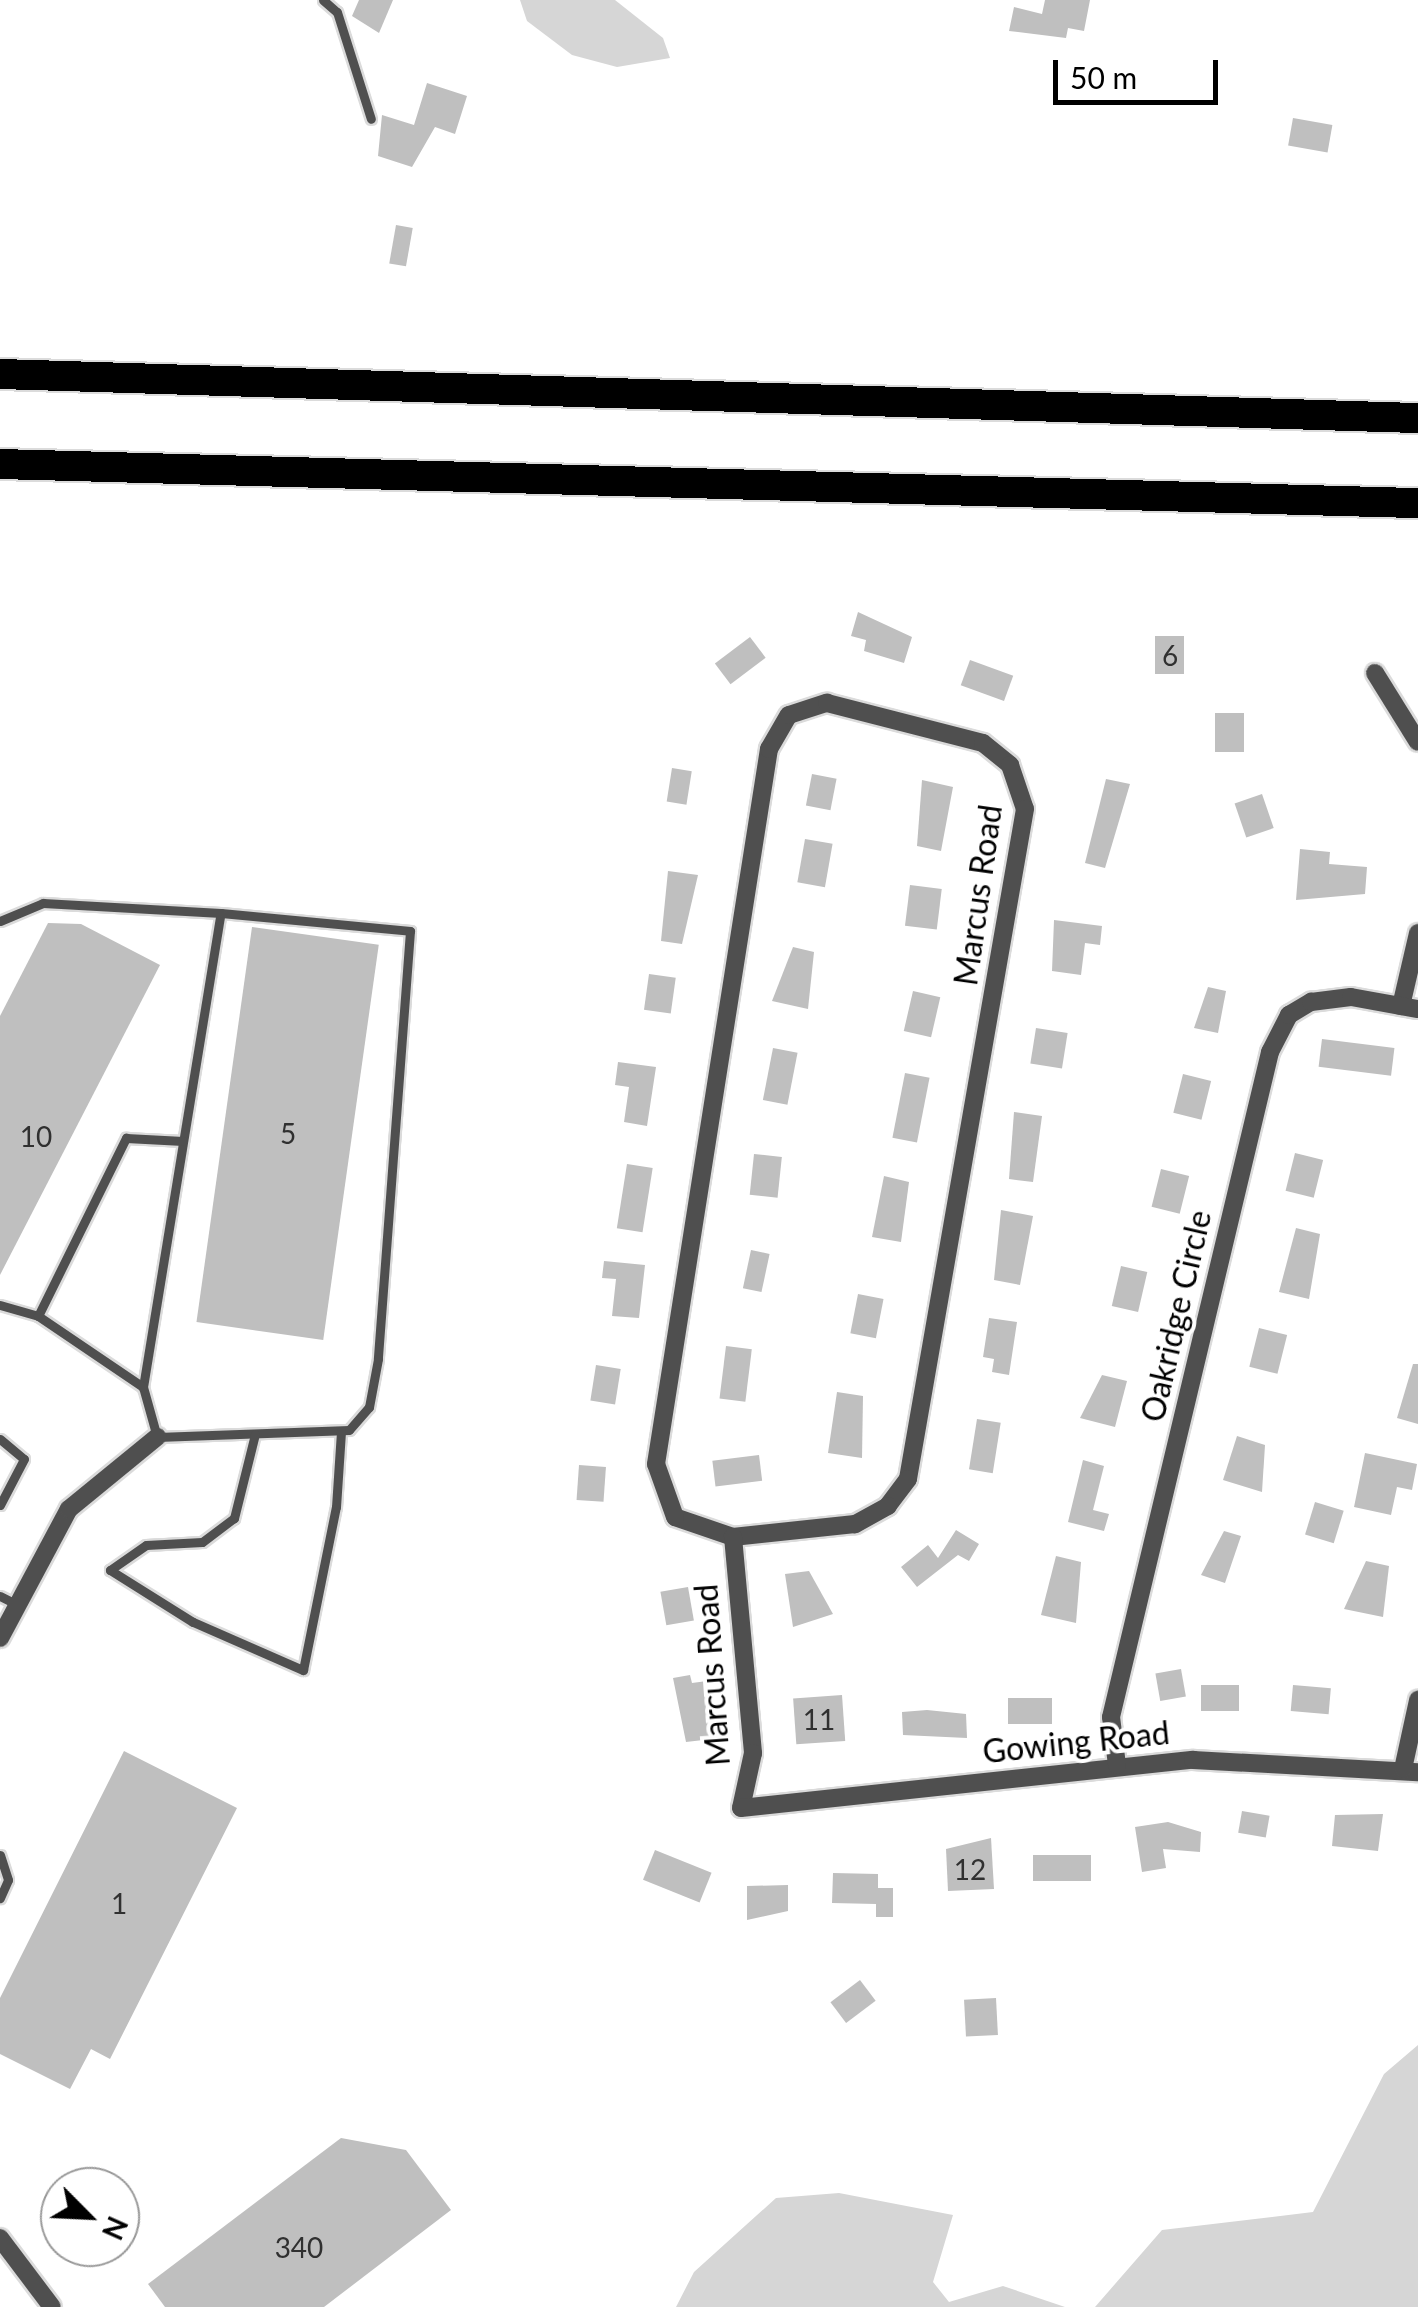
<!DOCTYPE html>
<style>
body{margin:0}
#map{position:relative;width:1418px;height:2307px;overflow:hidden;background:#fff;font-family:Lato,sans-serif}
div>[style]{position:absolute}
.green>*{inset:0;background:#d6d6d6}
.building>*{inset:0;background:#bfbfbf;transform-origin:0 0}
.roads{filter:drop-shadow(2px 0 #dbdbdb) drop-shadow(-2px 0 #dbdbdb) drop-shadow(0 2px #dbdbdb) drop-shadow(0 -2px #dbdbdb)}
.lane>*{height:9px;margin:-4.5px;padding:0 4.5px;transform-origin:4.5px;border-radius:4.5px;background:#4f4f4f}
.street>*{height:18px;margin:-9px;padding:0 9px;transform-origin:9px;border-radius:9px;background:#4f4f4f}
.highway>*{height:30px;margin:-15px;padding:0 15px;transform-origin:15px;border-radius:15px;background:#000}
span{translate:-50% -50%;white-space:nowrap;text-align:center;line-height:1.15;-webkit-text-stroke:8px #fff;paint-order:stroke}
.number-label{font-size:28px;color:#303030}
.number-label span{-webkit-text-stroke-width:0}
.street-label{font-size:32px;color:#000}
.north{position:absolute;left:40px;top:2167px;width:100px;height:100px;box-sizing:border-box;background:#fff;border:2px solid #999;border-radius:50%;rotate:114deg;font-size:28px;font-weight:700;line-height:40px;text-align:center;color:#000}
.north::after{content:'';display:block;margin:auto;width:35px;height:45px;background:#000;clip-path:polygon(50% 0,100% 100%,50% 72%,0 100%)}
.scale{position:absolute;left:1053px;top:60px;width:165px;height:45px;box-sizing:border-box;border:5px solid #000;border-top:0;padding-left:12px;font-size:30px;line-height:35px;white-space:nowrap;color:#000;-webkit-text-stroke:8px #fff;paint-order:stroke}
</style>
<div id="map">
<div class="green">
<i style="clip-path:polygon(520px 0,615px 0,663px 38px,670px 58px,617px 67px,572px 55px,527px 21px)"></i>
<i style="clip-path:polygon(1418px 2045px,1418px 2307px,1095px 2307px,1162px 2230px,1313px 2212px,1384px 2074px)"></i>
<i style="clip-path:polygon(839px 2193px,953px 2215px,933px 2282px,949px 2302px,1003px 2286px,1065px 2307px,676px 2307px,694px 2272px,776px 2198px)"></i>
</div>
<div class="building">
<i style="clip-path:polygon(359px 0,393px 0,379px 33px,352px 16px)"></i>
<i style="clip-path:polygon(1045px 0,1090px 0,1084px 31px,1068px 28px,1066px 38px,1009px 31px,1014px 7px,1042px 14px)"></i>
<i style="clip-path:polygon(427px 83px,467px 96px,455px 134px,435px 127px,412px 167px,378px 156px,382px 115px,414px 125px)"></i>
<i style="left:1293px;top:118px;width:40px;height:28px;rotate:10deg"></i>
<i style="left:396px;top:225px;width:17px;height:39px;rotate:10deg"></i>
<i style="clip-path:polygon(858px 612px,912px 637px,904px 663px,864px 651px,866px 640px,851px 636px)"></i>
<i style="left:1155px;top:636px;width:29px;height:38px"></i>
<i style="left:750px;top:637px;width:26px;height:44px;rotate:53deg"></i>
<i style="left:970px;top:660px;width:46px;height:27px;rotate:20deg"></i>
<i style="left:1215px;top:713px;width:29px;height:39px"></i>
<i style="left:672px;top:768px;width:20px;height:34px;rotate:9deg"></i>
<i style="left:812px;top:774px;width:25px;height:32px;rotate:11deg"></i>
<i style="clip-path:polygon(1106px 779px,1130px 784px,1105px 868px,1085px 863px)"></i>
<i style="clip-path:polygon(922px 780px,953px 787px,941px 851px,917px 846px)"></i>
<i style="left:1262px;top:794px;width:36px;height:29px;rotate:71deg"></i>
<i style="left:805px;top:839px;width:28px;height:44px;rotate:10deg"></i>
<i style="clip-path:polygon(1300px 849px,1330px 852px,1329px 864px,1367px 867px,1365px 894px,1296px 900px)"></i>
<i style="clip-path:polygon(668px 871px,698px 875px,682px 944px,661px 941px)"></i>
<i style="left:910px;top:885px;width:32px;height:41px;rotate:7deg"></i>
<i style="clip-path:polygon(1054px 920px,1102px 926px,1100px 945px,1085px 943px,1081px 975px,1052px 971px)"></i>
<i style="clip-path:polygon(48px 923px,81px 924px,160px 965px,0 1275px,0 1016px)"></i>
<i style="left:252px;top:927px;width:128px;height:399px;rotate:8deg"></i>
<i style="clip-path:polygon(793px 947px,814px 952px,808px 1009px,772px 1001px)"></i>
<i style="left:649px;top:974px;width:27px;height:36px;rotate:8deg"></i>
<i style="clip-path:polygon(1208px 987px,1226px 991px,1218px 1033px,1194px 1028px)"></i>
<i style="left:913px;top:991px;width:28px;height:41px;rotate:13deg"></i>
<i style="left:1036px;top:1028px;width:32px;height:36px;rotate:9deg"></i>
<i style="left:1322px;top:1039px;width:73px;height:28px;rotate:7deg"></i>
<i style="left:773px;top:1048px;width:25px;height:53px;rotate:11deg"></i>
<i style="clip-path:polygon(618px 1062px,656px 1067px,647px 1126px,624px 1122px,629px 1087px,615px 1085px)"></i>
<i style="left:905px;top:1073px;width:25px;height:66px;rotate:11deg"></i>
<i style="left:1183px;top:1074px;width:29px;height:40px;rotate:14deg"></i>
<i style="clip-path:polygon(1014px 1112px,1042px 1116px,1033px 1182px,1009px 1179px)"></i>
<i style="left:1295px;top:1153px;width:29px;height:39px;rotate:14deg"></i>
<i style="left:754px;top:1154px;width:28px;height:41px;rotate:6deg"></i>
<i style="left:627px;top:1164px;width:26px;height:65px;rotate:9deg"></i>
<i style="left:1161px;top:1169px;width:29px;height:39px;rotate:14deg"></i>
<i style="clip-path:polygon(884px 1176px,909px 1182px,901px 1242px,872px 1237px)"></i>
<i style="clip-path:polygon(1001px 1210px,1033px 1216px,1020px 1285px,994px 1280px)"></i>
<i style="clip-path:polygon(1296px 1228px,1320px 1234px,1309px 1299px,1279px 1292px)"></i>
<i style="left:751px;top:1250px;width:19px;height:39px;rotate:12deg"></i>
<i style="clip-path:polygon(604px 1261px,645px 1265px,639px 1318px,612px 1316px,616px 1279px,602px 1278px)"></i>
<i style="left:1121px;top:1266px;width:27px;height:41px;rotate:13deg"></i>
<i style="left:858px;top:1294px;width:26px;height:40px;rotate:11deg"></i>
<i style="clip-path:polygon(989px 1318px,1017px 1322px,1009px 1375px,992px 1372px,994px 1359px,983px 1357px)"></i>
<i style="left:1259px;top:1328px;width:29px;height:40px;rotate:14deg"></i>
<i style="left:726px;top:1346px;width:26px;height:53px;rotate:7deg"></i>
<i style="clip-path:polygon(1413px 1364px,1418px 1364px,1418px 1424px,1397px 1418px)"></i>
<i style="left:596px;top:1365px;width:25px;height:36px;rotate:9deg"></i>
<i style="clip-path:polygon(1102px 1375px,1127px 1381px,1115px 1427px,1080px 1418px)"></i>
<i style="clip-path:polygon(837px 1392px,863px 1396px,862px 1458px,828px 1453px)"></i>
<i style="left:977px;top:1419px;width:24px;height:51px;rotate:9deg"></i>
<i style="clip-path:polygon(1237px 1436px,1265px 1445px,1262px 1492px,1223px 1480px)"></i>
<i style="clip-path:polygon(1365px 1453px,1417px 1464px,1412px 1490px,1397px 1487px,1391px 1515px,1354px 1507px)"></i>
<i style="left:759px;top:1455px;width:26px;height:47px;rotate:83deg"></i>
<i style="clip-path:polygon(1083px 1460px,1104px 1466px,1093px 1510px,1109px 1514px,1104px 1531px,1068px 1522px)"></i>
<i style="left:579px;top:1465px;width:27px;height:35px;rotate:4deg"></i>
<i style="left:1315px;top:1502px;width:30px;height:34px;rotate:17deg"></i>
<i style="clip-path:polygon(956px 1530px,979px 1544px,969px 1561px,958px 1555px,917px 1587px,901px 1567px,928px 1545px,938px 1558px)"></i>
<i style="clip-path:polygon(1224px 1531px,1241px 1536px,1225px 1583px,1201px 1575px)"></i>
<i style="clip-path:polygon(1056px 1556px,1081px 1562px,1076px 1623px,1041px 1615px)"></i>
<i style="clip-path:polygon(1366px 1561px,1389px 1566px,1383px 1617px,1344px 1609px)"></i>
<i style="clip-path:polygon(809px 1571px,833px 1614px,793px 1627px,785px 1574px)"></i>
<i style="left:688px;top:1587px;width:34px;height:28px;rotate:80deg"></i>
<i style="left:1181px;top:1669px;width:28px;height:26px;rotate:80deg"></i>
<i style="clip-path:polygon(690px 1675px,692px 1683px,707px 1681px,715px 1723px,712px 1739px,686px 1742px,673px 1678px)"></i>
<i style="left:1201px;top:1685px;width:38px;height:26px"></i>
<i style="left:1293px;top:1685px;width:38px;height:26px;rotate:5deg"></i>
<i style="left:842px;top:1695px;width:46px;height:49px;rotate:86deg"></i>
<i style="left:1008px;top:1698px;width:44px;height:26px"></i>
<i style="clip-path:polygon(927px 1710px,966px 1714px,967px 1738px,903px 1735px,902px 1712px)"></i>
<i style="clip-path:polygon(124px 1751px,237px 1808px,110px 2059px,91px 2049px,70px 2089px,0 2054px,0 1998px)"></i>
<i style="left:1242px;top:1811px;width:28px;height:22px;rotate:10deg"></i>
<i style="clip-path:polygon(1383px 1814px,1378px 1851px,1332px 1846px,1335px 1815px)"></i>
<i style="clip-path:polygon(1168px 1822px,1201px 1832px,1200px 1852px,1163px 1849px,1166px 1868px,1142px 1872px,1135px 1827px)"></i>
<i style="clip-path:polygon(991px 1838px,994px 1889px,948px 1891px,946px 1849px)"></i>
<i style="left:655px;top:1850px;width:61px;height:32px;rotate:22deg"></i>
<i style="left:1091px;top:1855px;width:26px;height:58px;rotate:90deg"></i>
<i style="clip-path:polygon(833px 1873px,878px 1874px,878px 1888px,893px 1888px,893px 1917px,876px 1917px,876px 1904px,832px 1903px)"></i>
<i style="clip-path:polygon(788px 1885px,788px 1911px,747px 1920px,747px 1886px)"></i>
<i style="left:860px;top:1980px;width:26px;height:37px;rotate:53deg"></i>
<i style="left:996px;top:1998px;width:37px;height:32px;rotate:87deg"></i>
<i style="clip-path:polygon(341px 2138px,406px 2150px,451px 2210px,324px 2307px,165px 2307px,148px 2284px)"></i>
</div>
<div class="roads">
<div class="lane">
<i style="left:323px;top:0;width:18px;rotate:41deg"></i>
<i style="left:337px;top:12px;width:112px;rotate:72.4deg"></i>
<i style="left:221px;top:913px;width:190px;rotate:5.4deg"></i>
<i style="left:410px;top:931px;width:429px;rotate:94.3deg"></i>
<i style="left:378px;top:1359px;width:49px;rotate:100.6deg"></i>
<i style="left:369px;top:1407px;width:30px;rotate:131deg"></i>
<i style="left:349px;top:1430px;width:192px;rotate:177.9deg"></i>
<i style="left:157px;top:1437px;width:52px;rotate:-105.6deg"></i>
<i style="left:143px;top:1387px;width:480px;rotate:-80.7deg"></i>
<i style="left:0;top:921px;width:47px;rotate:-22.7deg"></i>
<i style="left:43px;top:903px;width:178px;rotate:3.2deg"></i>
<i style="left:0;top:1305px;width:40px;rotate:16deg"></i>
<i style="left:143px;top:1387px;width:127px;rotate:-145.9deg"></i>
<i style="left:38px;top:1316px;width:199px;rotate:-63.7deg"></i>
<i style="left:126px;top:1138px;width:57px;rotate:3deg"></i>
<i style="left:255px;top:1434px;width:87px;rotate:104deg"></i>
<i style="left:234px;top:1518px;width:40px;rotate:143deg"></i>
<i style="left:202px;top:1542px;width:56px;rotate:176.9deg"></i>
<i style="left:146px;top:1545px;width:44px;rotate:145.2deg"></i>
<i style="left:110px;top:1570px;width:98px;rotate:32.1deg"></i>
<i style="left:193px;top:1622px;width:120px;rotate:23.6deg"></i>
<i style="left:303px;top:1670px;width:166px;rotate:-78.6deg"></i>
<i style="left:336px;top:1507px;width:76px;rotate:-86.2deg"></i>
<i style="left:0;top:1439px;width:31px;rotate:40deg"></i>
<i style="left:24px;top:1459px;width:52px;rotate:117.6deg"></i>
<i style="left:0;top:1596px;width:20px;rotate:27deg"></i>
<i style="left:0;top:1855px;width:26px;rotate:72deg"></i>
<i style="left:8px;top:1880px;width:20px;rotate:114deg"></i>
</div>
<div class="street">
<i style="left:1375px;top:673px;width:81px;rotate:58.1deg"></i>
<i style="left:1401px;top:1006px;width:75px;rotate:-76.9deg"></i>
<i style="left:733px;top:1537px;width:61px;rotate:-161deg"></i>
<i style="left:675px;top:1517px;width:56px;rotate:-109.7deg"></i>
<i style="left:656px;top:1464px;width:724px;rotate:-81.02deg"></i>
<i style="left:769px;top:749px;width:39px;rotate:-60deg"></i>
<i style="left:789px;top:715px;width:40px;rotate:-18deg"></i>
<i style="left:827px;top:703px;width:161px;rotate:14.4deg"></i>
<i style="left:983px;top:743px;width:35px;rotate:39deg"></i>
<i style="left:1010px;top:765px;width:46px;rotate:71.2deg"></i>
<i style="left:1025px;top:809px;width:680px;rotate:99.91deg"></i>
<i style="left:908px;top:1479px;width:34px;rotate:127deg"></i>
<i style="left:888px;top:1506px;width:38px;rotate:151deg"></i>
<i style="left:855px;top:1524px;width:123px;rotate:173.9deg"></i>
<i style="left:733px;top:1537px;width:217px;rotate:84.7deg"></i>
<i style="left:753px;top:1753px;width:56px;rotate:102.3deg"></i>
<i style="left:741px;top:1808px;width:455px;rotate:-6.1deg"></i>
<i style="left:1193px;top:1760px;width:225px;rotate:3.1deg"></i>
<i style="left:0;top:1638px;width:146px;rotate:-61.9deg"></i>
<i style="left:69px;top:1509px;width:114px;rotate:-39.3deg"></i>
<i style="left:1117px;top:1765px;width:48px;rotate:-97.1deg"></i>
<i style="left:1111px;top:1717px;width:684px;rotate:-76.55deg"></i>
<i style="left:1270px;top:1052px;width:42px;rotate:-62.8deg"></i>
<i style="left:1289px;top:1015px;width:26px;rotate:-31deg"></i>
<i style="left:1311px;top:1002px;width:40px;rotate:-7.1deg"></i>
<i style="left:1351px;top:997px;width:68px;rotate:10.2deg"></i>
<i style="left:1403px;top:1769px;width:71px;rotate:-77.7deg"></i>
<i style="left:0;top:2238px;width:86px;rotate:53deg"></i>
</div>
<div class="highway">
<i style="left:0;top:374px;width:1419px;rotate:1.78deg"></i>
<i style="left:0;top:464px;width:1419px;rotate:1.58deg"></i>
</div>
</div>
<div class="number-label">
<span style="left:1170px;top:655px">6</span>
<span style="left:288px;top:1133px">5</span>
<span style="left:36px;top:1136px">10</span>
<span style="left:819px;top:1719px">11</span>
<span style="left:970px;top:1869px">12</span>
<span style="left:119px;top:1903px">1</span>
<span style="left:299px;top:2247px">340</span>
</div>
<div class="street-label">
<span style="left:978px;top:895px;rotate:-82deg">Marcus Road</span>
<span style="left:1176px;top:1316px;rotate:-77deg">Oakridge Circle</span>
<span style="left:712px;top:1675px;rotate:-94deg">Marcus Road</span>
<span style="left:1076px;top:1742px;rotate:-6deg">Gowing Road</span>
</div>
<div class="north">N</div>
<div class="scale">50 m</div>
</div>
